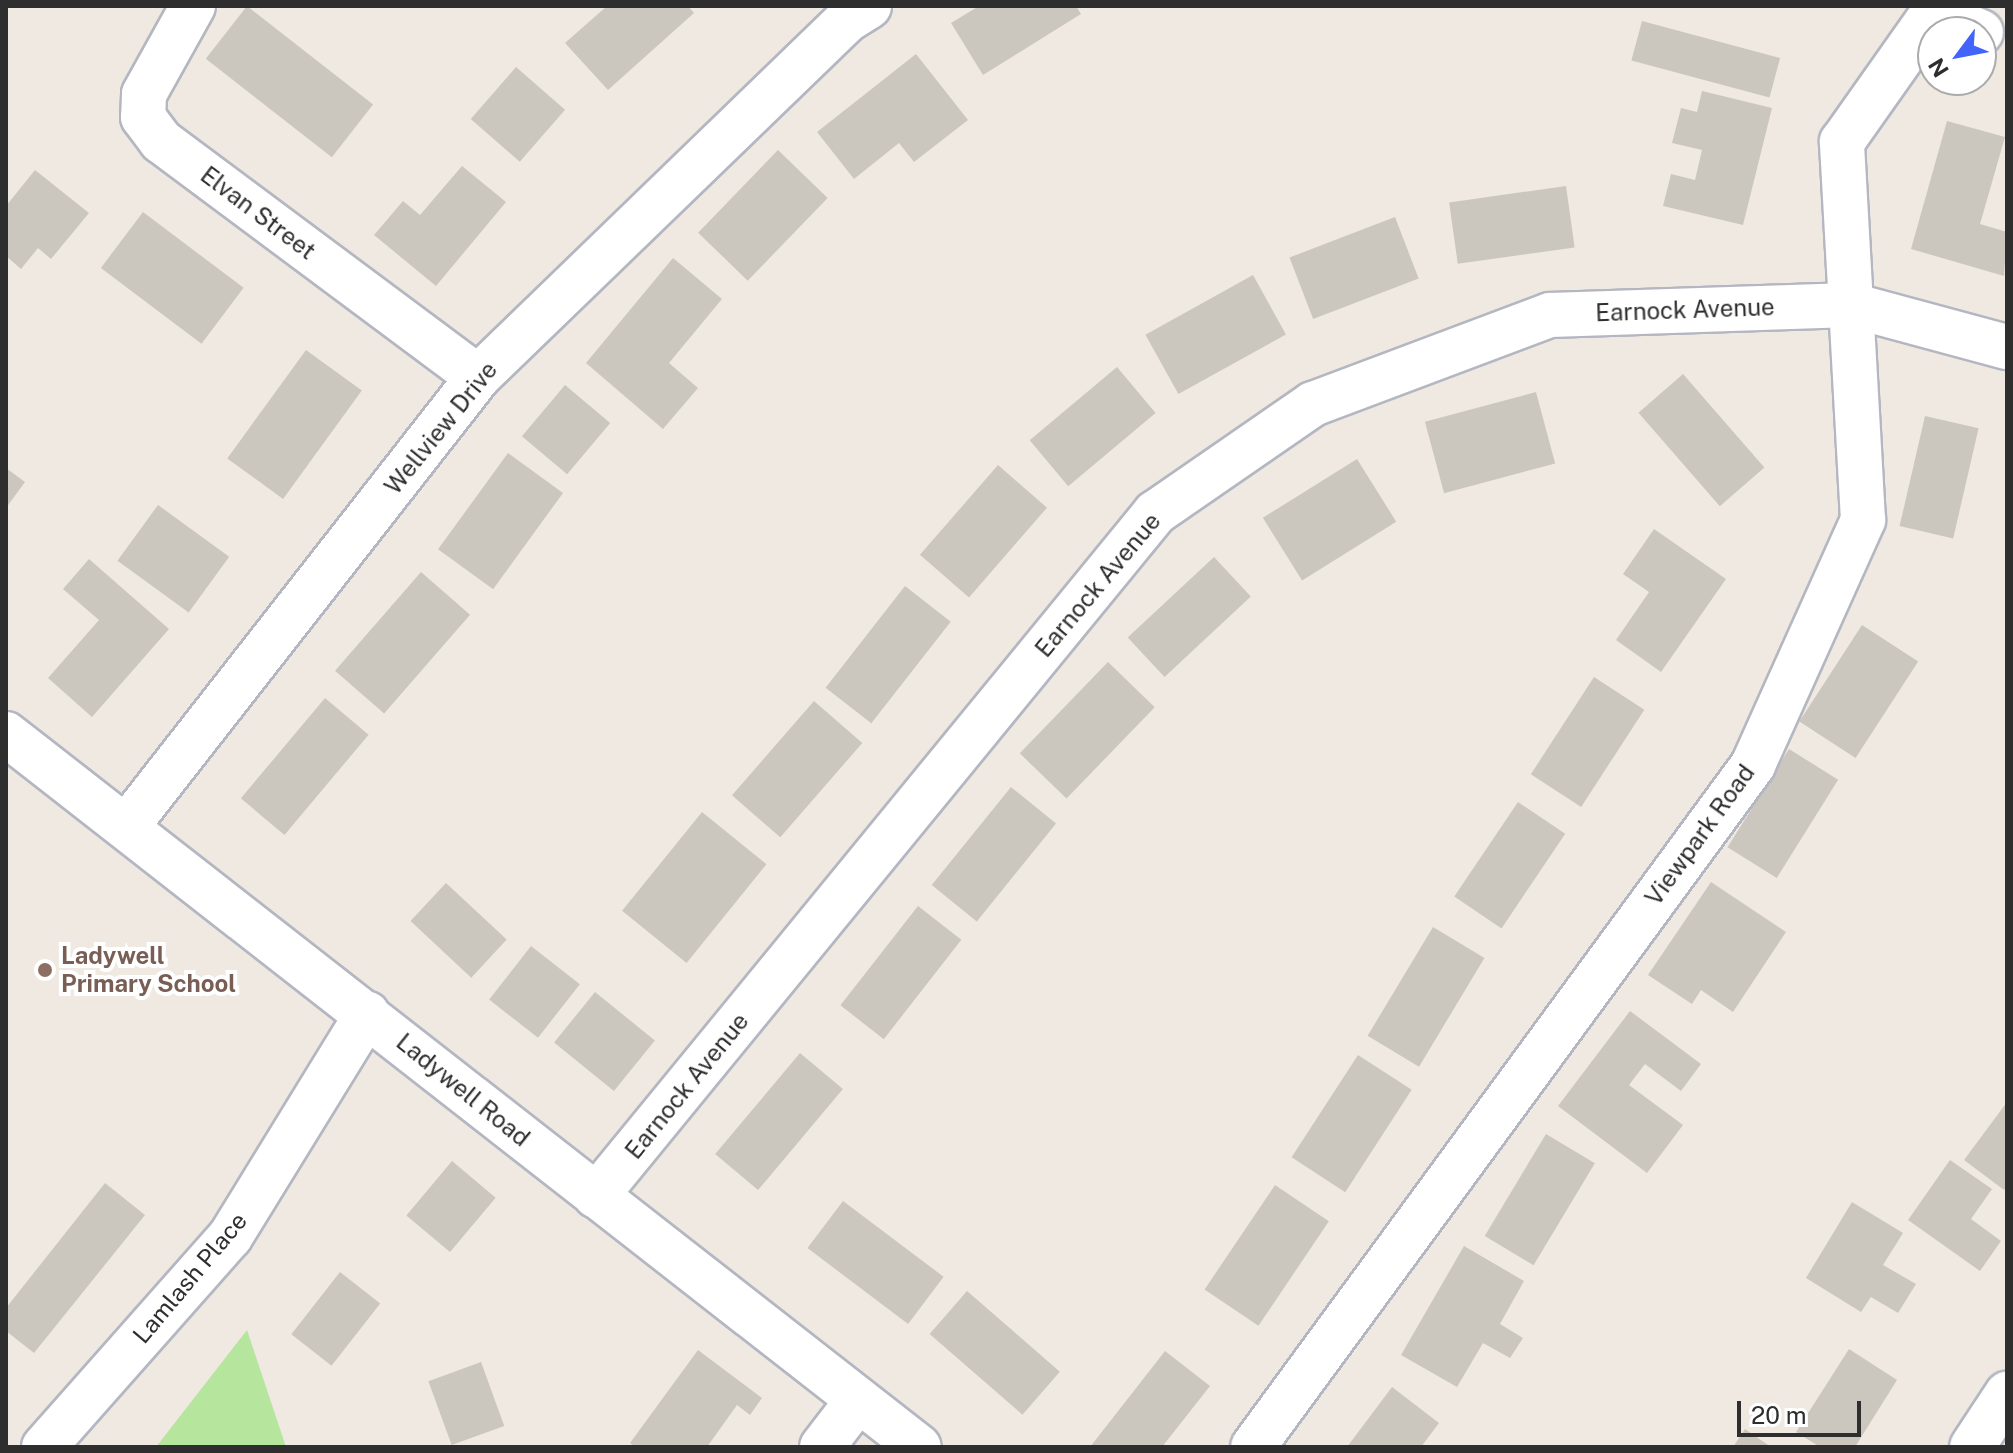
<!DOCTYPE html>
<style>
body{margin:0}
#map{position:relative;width:2013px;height:1453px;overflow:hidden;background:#efe9e1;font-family:"Public Sans",sans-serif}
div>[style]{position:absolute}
.green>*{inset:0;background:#b6e59e}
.building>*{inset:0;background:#cbc7bf;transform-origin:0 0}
.roads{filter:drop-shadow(2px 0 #b4b7c1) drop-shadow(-2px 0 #b4b7c1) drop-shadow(0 2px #b4b7c1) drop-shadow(0 -2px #b4b7c1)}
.minor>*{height:44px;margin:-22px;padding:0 22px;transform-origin:22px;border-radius:22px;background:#fff}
.dots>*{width:22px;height:22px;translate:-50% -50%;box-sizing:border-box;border:4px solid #fff;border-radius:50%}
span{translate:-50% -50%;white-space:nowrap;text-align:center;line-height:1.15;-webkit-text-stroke:8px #fff;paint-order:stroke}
.street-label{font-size:24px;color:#2e2e2e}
.education-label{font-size:24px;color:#785e54;font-weight:700}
.left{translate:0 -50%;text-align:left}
.frame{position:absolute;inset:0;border:8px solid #2e2e2e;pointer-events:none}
.north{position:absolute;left:1917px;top:16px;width:80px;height:80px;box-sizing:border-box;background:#fff;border:2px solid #ababab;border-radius:50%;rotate:238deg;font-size:22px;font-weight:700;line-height:32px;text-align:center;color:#2e2e2e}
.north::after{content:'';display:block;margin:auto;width:28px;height:36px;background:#4264fb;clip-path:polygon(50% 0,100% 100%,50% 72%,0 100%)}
.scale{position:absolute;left:1737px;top:1401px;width:124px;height:36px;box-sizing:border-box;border:4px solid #2e2e2e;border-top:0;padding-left:10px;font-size:24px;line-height:28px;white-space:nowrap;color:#2e2e2e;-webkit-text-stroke:6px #fff;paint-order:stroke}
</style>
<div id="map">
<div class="green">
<i style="clip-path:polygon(247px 1330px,286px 1447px,156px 1447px)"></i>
</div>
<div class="building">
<i style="left:247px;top:6px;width:160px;height:67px;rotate:38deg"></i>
<i style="clip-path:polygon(607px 6px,688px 6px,694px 13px,608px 90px,565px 43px)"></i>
<i style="clip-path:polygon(979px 6px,1076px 6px,1081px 14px,983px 75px,951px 23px)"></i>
<i style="left:1642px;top:21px;width:143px;height:41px;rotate:15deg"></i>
<i style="clip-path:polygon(916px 54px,968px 120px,914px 162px,899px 143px,854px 179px,817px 132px)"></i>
<i style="left:516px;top:67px;width:65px;height:69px;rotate:41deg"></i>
<i style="clip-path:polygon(1702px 91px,1772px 108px,1743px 225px,1663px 206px,1671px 174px,1695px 180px,1702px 150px,1672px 143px,1681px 108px,1697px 112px)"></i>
<i style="clip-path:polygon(1947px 121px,2005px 137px,1980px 224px,2007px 232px,2004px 276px,1911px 249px)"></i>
<i style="left:778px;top:150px;width:69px;height:115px;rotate:44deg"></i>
<i style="clip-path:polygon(462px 166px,506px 202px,436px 286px,374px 235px,403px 201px,420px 215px)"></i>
<i style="clip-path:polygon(35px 170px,89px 213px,51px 259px,38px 248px,21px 269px,6px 256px,6px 206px)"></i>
<i style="left:1566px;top:186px;width:62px;height:118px;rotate:82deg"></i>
<i style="left:143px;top:212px;width:126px;height:70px;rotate:37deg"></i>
<i style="left:1395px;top:217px;width:66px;height:113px;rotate:69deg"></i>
<i style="clip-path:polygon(673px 258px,722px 299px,669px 363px,698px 388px,663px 429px,586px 363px)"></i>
<i style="left:1253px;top:275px;width:68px;height:123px;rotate:61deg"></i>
<i style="left:306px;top:350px;width:69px;height:134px;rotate:36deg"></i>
<i style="left:1117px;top:367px;width:60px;height:114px;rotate:50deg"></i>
<i style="left:1683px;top:374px;width:124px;height:59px;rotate:49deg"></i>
<i style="left:565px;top:385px;width:59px;height:67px;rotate:40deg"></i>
<i style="left:1536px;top:392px;width:74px;height:115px;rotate:75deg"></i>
<i style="left:1925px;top:416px;width:55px;height:113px;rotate:13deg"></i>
<i style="left:508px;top:453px;width:68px;height:119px;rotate:36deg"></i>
<i style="left:1357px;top:459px;width:74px;height:111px;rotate:58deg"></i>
<i style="left:998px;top:465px;width:65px;height:119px;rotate:41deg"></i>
<i style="clip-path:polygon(6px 468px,25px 482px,6px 508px)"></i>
<i style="left:158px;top:505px;width:88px;height:69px;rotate:36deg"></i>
<i style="clip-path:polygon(1654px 529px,1726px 579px,1661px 672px,1616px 640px,1649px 592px,1623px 574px)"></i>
<i style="left:1214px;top:557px;width:54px;height:118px;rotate:47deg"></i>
<i style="clip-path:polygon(89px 559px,169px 629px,92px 717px,48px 678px,99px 620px,63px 589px)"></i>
<i style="left:421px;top:572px;width:65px;height:131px;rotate:41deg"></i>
<i style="left:905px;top:586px;width:58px;height:129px;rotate:38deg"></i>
<i style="left:1862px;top:625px;width:67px;height:115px;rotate:33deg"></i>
<i style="left:1108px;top:662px;width:65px;height:127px;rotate:44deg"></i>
<i style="left:1594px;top:677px;width:60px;height:116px;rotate:33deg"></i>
<i style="left:325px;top:698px;width:57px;height:131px;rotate:40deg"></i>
<i style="left:814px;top:701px;width:64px;height:125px;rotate:41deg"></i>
<i style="left:1789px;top:749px;width:58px;height:116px;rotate:32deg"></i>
<i style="left:1011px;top:787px;width:58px;height:126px;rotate:39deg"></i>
<i style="left:1518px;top:802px;width:57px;height:114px;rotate:34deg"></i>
<i style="left:702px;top:812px;width:83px;height:127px;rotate:39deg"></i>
<i style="clip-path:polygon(1711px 882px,1786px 932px,1733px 1012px,1701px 990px,1692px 1004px,1648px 975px)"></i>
<i style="left:446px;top:883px;width:83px;height:52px;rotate:43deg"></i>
<i style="left:918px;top:906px;width:55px;height:126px;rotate:38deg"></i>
<i style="left:1433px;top:927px;width:60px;height:127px;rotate:31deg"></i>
<i style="left:531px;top:946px;width:62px;height:68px;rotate:38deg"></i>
<i style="left:595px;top:992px;width:77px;height:65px;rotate:39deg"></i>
<i style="clip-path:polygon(1630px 1011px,1701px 1064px,1681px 1091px,1645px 1064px,1629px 1085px,1683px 1125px,1647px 1173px,1558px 1106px)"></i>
<i style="left:800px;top:1053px;width:56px;height:132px;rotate:40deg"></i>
<i style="left:1358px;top:1055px;width:64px;height:122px;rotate:33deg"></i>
<i style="clip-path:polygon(2007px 1102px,2007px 1186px,2004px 1190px,1964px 1160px)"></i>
<i style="left:1546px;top:1134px;width:57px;height:119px;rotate:31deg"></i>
<i style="clip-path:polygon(1950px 1160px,1992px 1189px,1971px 1219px,2001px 1241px,1980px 1271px,1908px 1220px)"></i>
<i style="left:452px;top:1161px;width:57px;height:71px;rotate:40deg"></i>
<i style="clip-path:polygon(105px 1183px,145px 1215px,34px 1353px,6px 1331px,6px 1308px)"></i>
<i style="left:1275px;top:1185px;width:65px;height:126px;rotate:34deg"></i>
<i style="left:843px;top:1201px;width:126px;height:59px;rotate:37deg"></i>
<i style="clip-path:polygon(1852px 1202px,1903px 1233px,1883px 1265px,1916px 1284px,1898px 1313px,1871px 1297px,1861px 1312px,1806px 1278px)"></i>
<i style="clip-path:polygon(1464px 1246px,1524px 1281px,1500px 1324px,1523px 1338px,1510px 1358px,1483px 1343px,1457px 1387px,1401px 1355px)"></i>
<i style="left:340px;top:1272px;width:51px;height:79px;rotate:38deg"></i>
<i style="left:967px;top:1291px;width:123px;height:57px;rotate:41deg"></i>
<i style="clip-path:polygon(1849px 1349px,1897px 1380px,1855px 1447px,1820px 1447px,1796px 1432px)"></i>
<i style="clip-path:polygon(698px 1350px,762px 1398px,750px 1415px,737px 1405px,707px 1447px,635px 1447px,630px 1443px)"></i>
<i style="clip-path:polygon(1165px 1351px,1210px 1386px,1162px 1447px,1090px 1447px)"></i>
<i style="left:481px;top:1362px;width:68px;height:56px;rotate:70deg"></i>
<i style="clip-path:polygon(1392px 1387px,1439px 1423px,1421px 1447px,1347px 1447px)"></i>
<i style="clip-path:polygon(1745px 1429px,1771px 1447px,1733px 1447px)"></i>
</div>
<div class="roads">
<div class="minor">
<i style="left:193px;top:6px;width:101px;rotate:119.1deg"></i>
<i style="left:144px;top:94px;width:23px;rotate:92deg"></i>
<i style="left:143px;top:117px;width:30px;rotate:53deg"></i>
<i style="left:161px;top:141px;width:395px;rotate:36.7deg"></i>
<i style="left:1934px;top:12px;width:51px;rotate:23.1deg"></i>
<i style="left:6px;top:734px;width:1158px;rotate:37.99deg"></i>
<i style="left:127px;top:826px;width:570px;rotate:-51.98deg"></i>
<i style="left:478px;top:377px;width:513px;rotate:-44.05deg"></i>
<i style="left:847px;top:20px;width:26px;rotate:-32deg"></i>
<i style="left:596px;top:1196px;width:883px;rotate:-50.7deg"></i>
<i style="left:1155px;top:513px;width:192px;rotate:-34.6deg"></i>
<i style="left:1313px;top:404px;width:253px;rotate:-20.6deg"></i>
<i style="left:1550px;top:315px;width:301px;rotate:-1.9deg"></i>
<i style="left:1851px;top:305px;width:162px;rotate:15.1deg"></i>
<i style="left:44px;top:1447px;width:281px;rotate:-48.5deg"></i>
<i style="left:230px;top:1237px;width:262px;rotate:-58.4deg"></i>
<i style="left:822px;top:1447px;width:59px;rotate:-52.5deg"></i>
<i style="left:1253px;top:1447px;width:846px;rotate:-53.75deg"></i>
<i style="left:1753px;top:765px;width:269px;rotate:-65.8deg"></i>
<i style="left:1863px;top:520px;width:379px;rotate:-93.2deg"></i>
<i style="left:1842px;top:142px;width:166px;rotate:-54.8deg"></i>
<i style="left:1972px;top:1447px;width:64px;rotate:-56.6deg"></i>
</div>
</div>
<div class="dots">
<i style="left:45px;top:970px;background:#8d6e63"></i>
</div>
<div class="street-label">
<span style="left:258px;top:213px;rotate:37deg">Elvan Street</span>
<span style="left:1685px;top:310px;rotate:-2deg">Earnock Avenue</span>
<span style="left:441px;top:428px;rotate:-51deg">Wellview Drive</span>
<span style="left:1098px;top:585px;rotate:-50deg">Earnock Avenue</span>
<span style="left:1700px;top:835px;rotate:-54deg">Viewpark Road</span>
<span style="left:687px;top:1086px;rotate:-51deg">Earnock Avenue</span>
<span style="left:463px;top:1090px;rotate:39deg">Ladywell Road</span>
<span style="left:190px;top:1278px;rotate:-50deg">Lamlash Place</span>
</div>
<div class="education-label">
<span class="left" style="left:61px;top:970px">Ladywell<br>Primary School</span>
</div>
<div class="frame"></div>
<div class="north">N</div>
<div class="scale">20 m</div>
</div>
